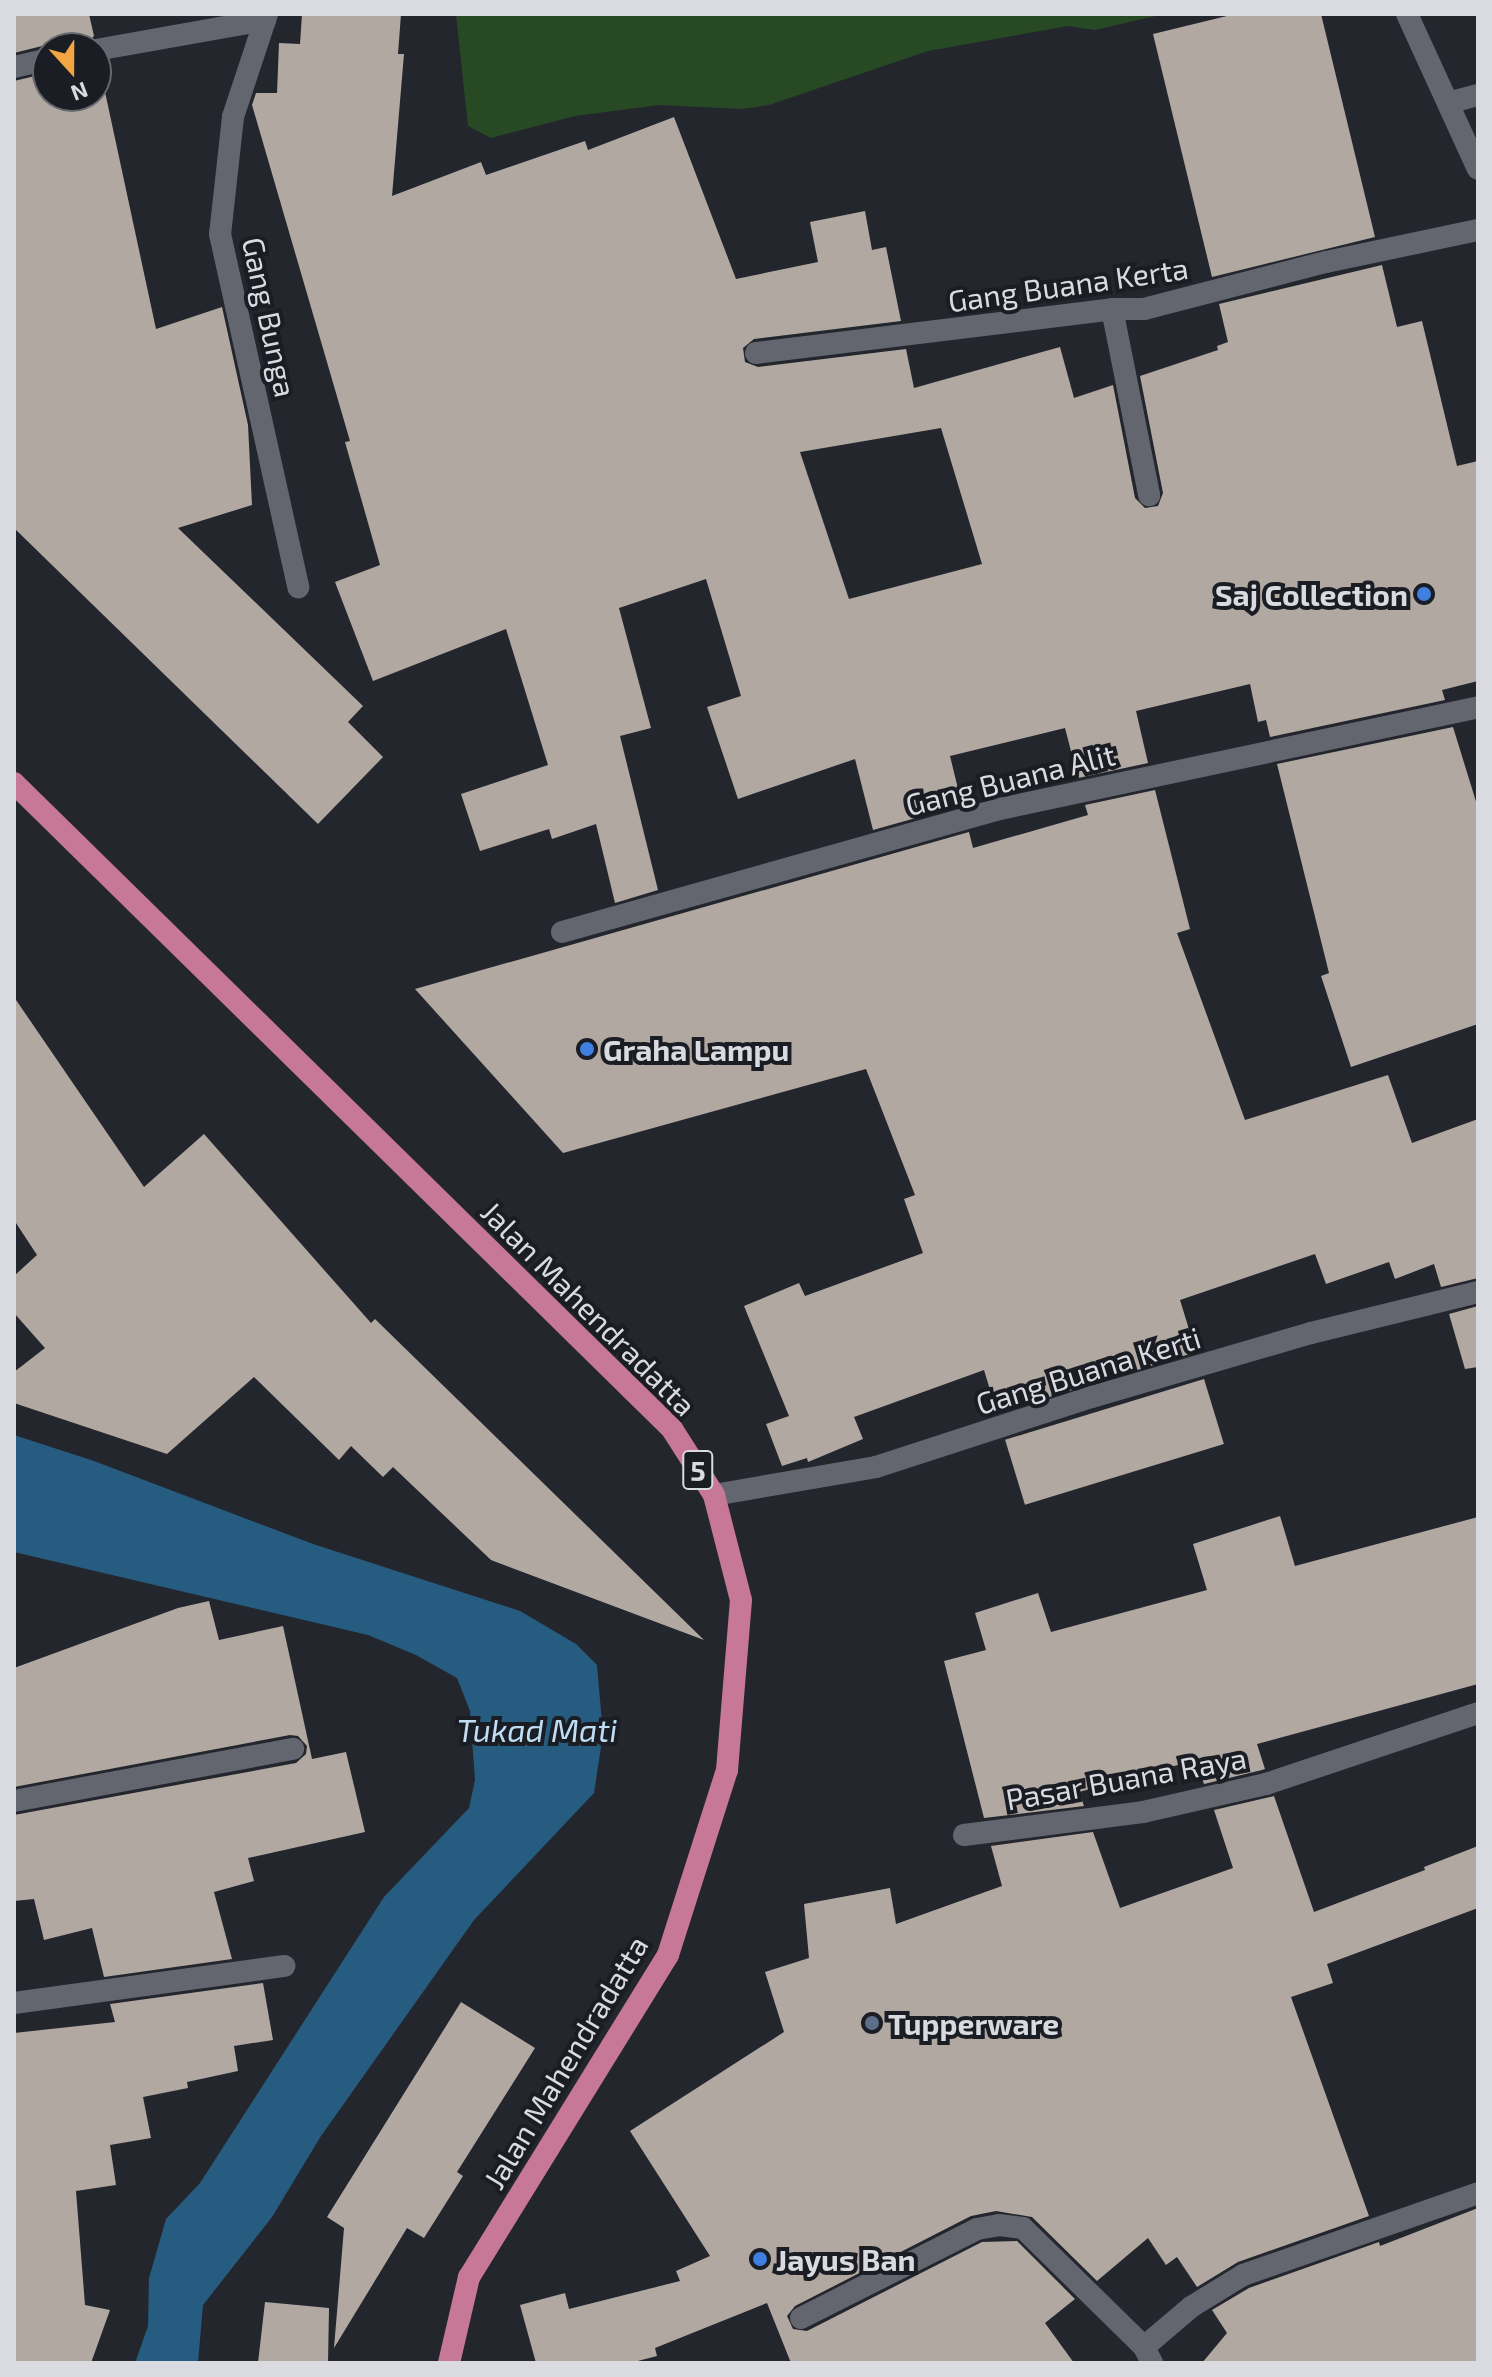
<!DOCTYPE html>
<style>
body{margin:0}
#map{position:relative;width:1492px;height:2377px;overflow:hidden;background:#24262e;font-family:"Exo 2",sans-serif}
div>[style]{position:absolute}
.green>*{inset:0;background:#274a24}
.water>*{inset:0;background:#265c7f}
.building>*{inset:0;background:#b2a8a2;transform-origin:0 0}
.service>*{height:22px;margin:-11px;padding:0 11px;transform-origin:11px;border-radius:11px;background:#63666f}
.minor>*{height:22px;margin:-11px;padding:0 11px;transform-origin:11px;border-radius:11px;background:#63666f}
.tertiary>*{height:22px;margin:-11px;padding:0 11px;transform-origin:11px;border-radius:11px;background:#63666f}
.trunk>*{height:22px;margin:-11px;padding:0 11px;transform-origin:11px;border-radius:11px;background:#c77896}
.dots>*{width:22px;height:22px;translate:-50% -50%;box-sizing:border-box;border:4px solid #1b1d24;border-radius:50%}
span{translate:-50% -50%;white-space:nowrap;text-align:center;line-height:1.15;-webkit-text-stroke:8px #1b1d24;paint-order:stroke}
.shield-label span{padding:2px 6px;background:#1b1d24;border:2px solid;border-radius:6px;-webkit-text-stroke-width:0}
.shield-label{font-size:28px;color:#dadbe0;font-weight:700}
.street-label{font-size:30px;color:#dadbe0}
.poi-label{font-size:30px;color:#dadbe0;font-weight:700}
.right{translate:-100% -50%;text-align:right}
.left{translate:0 -50%;text-align:left}
.water-label{font-size:32px;color:#bfddf3;font-style:italic}
.frame{position:absolute;inset:0;border:16px solid #dadbe0;pointer-events:none}
.north{position:absolute;left:32px;top:32px;width:80px;height:80px;box-sizing:border-box;background:#1b1d24;border:2px solid #67696f;border-radius:50%;rotate:159deg;font-size:22px;font-weight:700;line-height:32px;text-align:center;color:#dadbe0}
.north::after{content:'';display:block;margin:auto;width:28px;height:36px;background:#f2a540;clip-path:polygon(50% 0,100% 100%,50% 72%,0 100%)}
</style>
<div id="map">
<div class="green">
<i style="clip-path:polygon(456px 14px,1164px 14px,1095px 30px,1068px 26px,928px 51px,769px 105px,742px 109px,659px 105px,575px 116px,491px 138px,468px 126px)"></i>
</div>
<div class="water">
<i style="clip-path:polygon(14px 1435px,94px 1461px,313px 1544px,520px 1611px,576px 1644px,597px 1665px,603px 1734px,594px 1793px,474px 1920px,321px 2136px,272px 2217px,203px 2305px,198px 2363px,135px 2363px,148px 2326px,149px 2278px,166px 2219px,200px 2183px,384px 1897px,469px 1808px,475px 1780px,470px 1711px,457px 1678px,416px 1655px,368px 1635px,14px 1552px)"></i>
</div>
<div class="building">
<i style="clip-path:polygon(14px 14px,89px 14px,94px 36px,82px 48px,46px 45px,14px 53px)"></i>
<i style="clip-path:polygon(evenodd,302px 14px,401px 14px,398px 54px,404px 54px,392px 196px,481px 162px,486px 175px,585px 141px,588px 150px,674px 117px,736px 279px,818px 262px,810px 222px,865px 211px,872px 250px,886px 247px,901px 321px,754px 339px,743px 348px,745px 362px,758px 367px,906px 349px,914px 388px,1060px 347px,1074px 398px,1113px 385px,1135px 498px,1145px 508px,1158px 506px,1163px 493px,1140px 376px,1218px 350px,1217px 346px,1228px 342px,1219px 304px,1382px 265px,1397px 327px,1422px 321px,1457px 466px,1478px 461px,1478px 681px,1442px 690px,1445px 700px,1270px 737px,1266px 720px,1258px 722px,1250px 684px,1136px 711px,1148px 763px,1078px 778px,1065px 728px,950px 756px,962px 805px,873px 830px,855px 759px,738px 799px,707px 707px,741px 696px,706px 579px,619px 608px,651px 728px,620px 736px,658px 890px,615px 903px,596px 824px,552px 839px,549px 829px,480px 851px,461px 794px,548px 765px,506px 629px,373px 681px,335px 582px,380px 565px,345px 442px,350px 441px,252px 105px,256px 93px,277px 93px,279px 43px,300px 44px,302px 14px,941px 428px,982px 564px,849px 599px,800px 452px,941px 428px)"></i>
<i style="clip-path:polygon(1235px 14px,1321px 14px,1375px 237px,1212px 277px,1153px 34px)"></i>
<i style="clip-path:polygon(96px 64px,99px 64px,156px 329px,222px 307px,248px 425px,252px 505px,178px 528px,363px 706px,348px 722px,383px 757px,318px 824px,14px 528px,14px 81px,48px 73px,48px 96px,96px 96px)"></i>
<i style="clip-path:polygon(1453px 727px,1478px 808px,1478px 1024px,1351px 1067px,1321px 976px,1329px 973px,1277px 764px)"></i>
<i style="clip-path:polygon(1155px 790px,1190px 929px,1177px 933px,1245px 1120px,1388px 1075px,1412px 1143px,1478px 1119px,1478px 1278px,1441px 1287px,1434px 1264px,1395px 1279px,1389px 1262px,1326px 1284px,1315px 1254px,1180px 1300px,1196px 1352px,997px 1413px,984px 1370px,854px 1417px,863px 1439px,808px 1462px,807px 1458px,782px 1466px,766px 1424px,789px 1416px,744px 1306px,799px 1283px,805px 1296px,923px 1253px,904px 1199px,915px 1195px,866px 1069px,563px 1153px,415px 989px,969px 832px,973px 848px,1088px 815px,1085px 805px)"></i>
<i style="clip-path:polygon(14px 997px,144px 1187px,204px 1134px,371px 1323px,375px 1319px,704px 1640px,491px 1560px,393px 1467px,383px 1477px,351px 1446px,339px 1460px,254px 1377px,167px 1454px,14px 1403px,14px 1372px,45px 1348px,14px 1313px,14px 1276px,37px 1255px,14px 1220px)"></i>
<i style="clip-path:polygon(1478px 1306px,1478px 1367px,1465px 1369px,1449px 1314px)"></i>
<i style="left:1204px;top:1379px;width:68px;height:208px;rotate:73deg"></i>
<i style="clip-path:polygon(1280px 1516px,1295px 1566px,1478px 1517px,1478px 1684px,1257px 1744px,1265px 1769px,1262px 1770px,1204px 1784px,1196px 1760px,1079px 1792px,1084px 1806px,984px 1818px,944px 1661px,986px 1650px,975px 1613px,1038px 1593px,1051px 1632px,1207px 1590px,1193px 1544px)"></i>
<i style="clip-path:polygon(209px 1601px,219px 1640px,283px 1626px,312px 1759px,346px 1752px,365px 1832px,248px 1858px,254px 1881px,214px 1892px,232px 1959px,104px 1977px,92px 1928px,44px 1940px,34px 1899px,14px 1901px,14px 1815px,296px 1763px,306px 1754px,307px 1746px,298px 1736px,290px 1735px,14px 1787px,14px 1668px,178px 1608px)"></i>
<i style="clip-path:polygon(1274px 1796px,1314px 1912px,1425px 1870px,1424px 1867px,1478px 1846px,1478px 1908px,1327px 1964px,1333px 1983px,1291px 1997px,1369px 2216px,1238px 2262px,1197px 2287px,1177px 2257px,1166px 2265px,1148px 2238px,1097px 2281px,1032px 2217px,996px 2211px,971px 2216px,795px 2306px,787px 2316px,793px 2329px,807px 2331px,982px 2242px,1017px 2241px,1075px 2299px,1045px 2323px,1074px 2363px,791px 2363px,767px 2303px,655px 2348px,657px 2356px,630px 2363px,536px 2363px,520px 2305px,565px 2293px,569px 2309px,680px 2281px,676px 2271px,710px 2256px,630px 2131px,784px 2032px,765px 1972px,809px 1958px,804px 1904px,890px 1888px,896px 1924px,1002px 1886px,991px 1846px,1093px 1832px,1120px 1908px,1233px 1868px,1214px 1810px)"></i>
<i style="clip-path:polygon(263px 1983px,273px 2040px,234px 2046px,238px 2071px,187px 2082px,188px 2088px,143px 2097px,151px 2138px,110px 2145px,116px 2185px,76px 2191px,85px 2305px,110px 2310px,91px 2363px,14px 2363px,14px 2033px,115px 2022px,110px 2004px)"></i>
<i style="clip-path:polygon(461px 2002px,535px 2048px,457px 2172px,463px 2176px,424px 2238px,407px 2228px,334px 2348px,344px 2228px,327px 2217px)"></i>
<i style="clip-path:polygon(1478px 2208px,1478px 2363px,1202px 2363px,1227px 2333px,1212px 2310px,1249px 2288px,1379px 2242px,1380px 2246px)"></i>
<i style="clip-path:polygon(265px 2302px,329px 2308px,328px 2363px,258px 2363px)"></i>
</div>
<div class="service">
<i style="left:1448px;top:103px;width:31px;rotate:-15deg"></i>
</div>
<div class="minor">
<i style="left:267px;top:14px;width:108px;rotate:108.3deg"></i>
<i style="left:233px;top:117px;width:118px;rotate:96.3deg"></i>
<i style="left:220px;top:234px;width:362px;rotate:77.5deg"></i>
<i style="left:96px;top:50px;width:172px;rotate:-10.1deg"></i>
<i style="left:14px;top:67px;width:35px;rotate:-13deg"></i>
<i style="left:1112px;top:309px;width:190px;rotate:78.7deg"></i>
<i style="left:756px;top:353px;width:359px;rotate:-7deg"></i>
<i style="left:1112px;top:309px;width:32px"></i>
<i style="left:1144px;top:309px;width:188px;rotate:-14.5deg"></i>
<i style="left:1326px;top:262px;width:155px;rotate:-11.9deg"></i>
<i style="left:562px;top:932px;width:455px;rotate:-15.7deg"></i>
<i style="left:1000px;top:809px;width:489px;rotate:-12deg"></i>
<i style="left:714px;top:1495px;width:164px;rotate:-9.8deg"></i>
<i style="left:876px;top:1467px;width:227px;rotate:-18deg"></i>
<i style="left:1092px;top:1397px;width:228px;rotate:-16.3deg"></i>
<i style="left:1311px;top:1333px;width:172px;rotate:-13.8deg"></i>
<i style="left:14px;top:1801px;width:284px;rotate:-10.6deg"></i>
<i style="left:964px;top:1835px;width:180px;rotate:-7.3deg"></i>
<i style="left:1143px;top:1812px;width:126px;rotate:-12.8deg"></i>
<i style="left:1266px;top:1784px;width:224px;rotate:-18.5deg"></i>
<i style="left:14px;top:2003px;width:273px;rotate:-7.8deg"></i>
<i style="left:801px;top:2318px;width:197px;rotate:-26.8deg"></i>
<i style="left:977px;top:2229px;width:22px;rotate:-10deg"></i>
<i style="left:999px;top:2225px;width:24px;rotate:7deg"></i>
<i style="left:1023px;top:2228px;width:170px;rotate:44.5deg"></i>
<i style="left:1144px;top:2347px;width:18px;rotate:63deg"></i>
<i style="left:1144px;top:2347px;width:62px;rotate:-40.4deg"></i>
<i style="left:1191px;top:2307px;width:61px;rotate:-31.6deg"></i>
<i style="left:1243px;top:2275px;width:249px;rotate:-19.2deg"></i>
</div>
<div class="tertiary">
<i style="left:1407px;top:14px;width:170px;rotate:65.4deg"></i>
</div>
<div class="trunk">
<i style="left:14px;top:783px;width:922px;rotate:44.47deg"></i>
<i style="left:672px;top:1429px;width:78px;rotate:57.5deg"></i>
<i style="left:714px;top:1495px;width:108px;rotate:75.6deg"></i>
<i style="left:741px;top:1600px;width:171px;rotate:94.7deg"></i>
<i style="left:727px;top:1770px;width:194px;rotate:107.7deg"></i>
<i style="left:668px;top:1955px;width:379px;rotate:121.7deg"></i>
<i style="left:469px;top:2277px;width:88px;rotate:103.1deg"></i>
</div>
<div class="dots">
<i style="left:1424px;top:594px;background:#3f7fe0"></i>
<i style="left:587px;top:1049px;background:#3f7fe0"></i>
<i style="left:872px;top:2023px;background:#5c6f8a"></i>
<i style="left:760px;top:2259px;background:#3f7fe0"></i>
</div>
<div class="shield-label">
<span style="left:698px;top:1470px">5</span>
</div>
<div class="street-label">
<span style="left:1068px;top:284px;rotate:-8deg">Gang Buana Kerta</span>
<span style="left:270px;top:317px;rotate:78deg">Gang Bunga</span>
<span style="left:1010px;top:779px;rotate:-14deg">Gang Buana Alit</span>
<span style="left:589px;top:1308px;rotate:45deg">Jalan Mahendradatta</span>
<span style="left:1088px;top:1370px;rotate:-17deg">Gang Buana Kerti</span>
<span style="left:1126px;top:1778px;rotate:-10deg">Pasar Buana Raya</span>
<span style="left:565px;top:2062px;rotate:-59deg">Jalan Mahendradatta</span>
</div>
<div class="poi-label">
<span class="right" style="left:1408px;top:594px">Saj Collection</span>
<span class="left" style="left:603px;top:1049px">Graha Lampu</span>
<span class="left" style="left:888px;top:2023px">Tupperware</span>
<span class="left" style="left:776px;top:2259px">Jayus Ban</span>
</div>
<div class="water-label">
<span style="left:537px;top:1729px">Tukad Mati</span>
</div>
<div class="frame"></div>
<div class="north">N</div>
</div>
